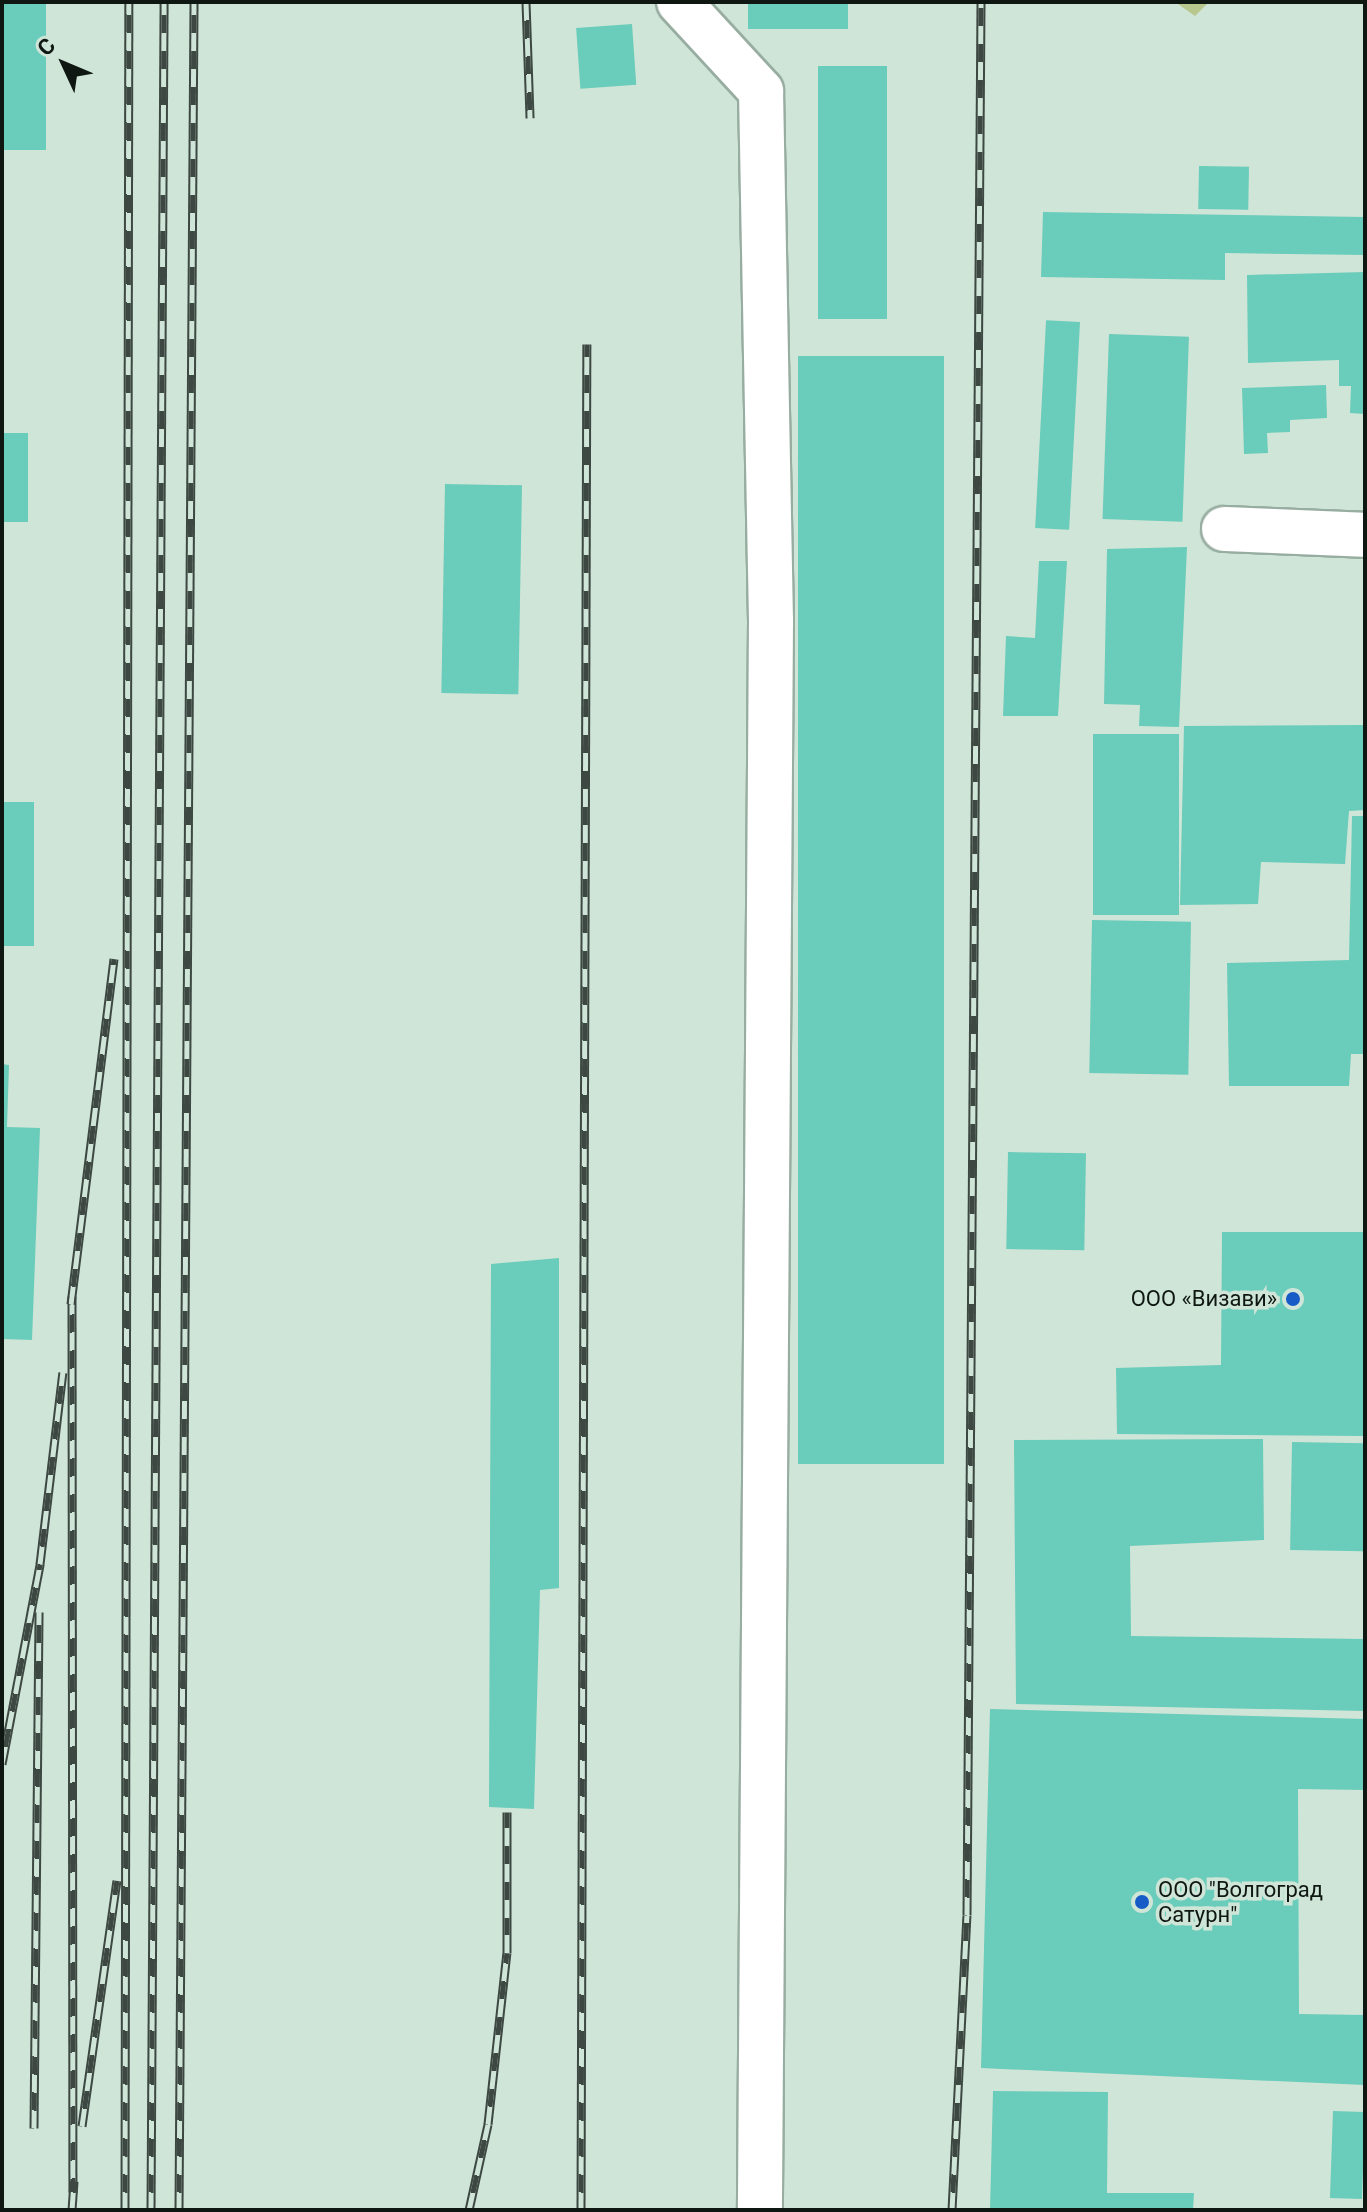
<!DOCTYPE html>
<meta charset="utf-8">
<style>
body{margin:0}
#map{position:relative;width:1367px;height:2212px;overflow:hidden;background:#cfe5d7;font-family:Roboto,sans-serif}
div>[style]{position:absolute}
.green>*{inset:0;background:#b8c78d}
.building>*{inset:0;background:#6accba;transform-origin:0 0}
.roads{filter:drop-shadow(2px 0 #98ada1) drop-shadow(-2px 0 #98ada1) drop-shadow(0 2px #98ada1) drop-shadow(0 -2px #98ada1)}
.minor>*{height:44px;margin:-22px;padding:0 22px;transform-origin:22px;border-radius:22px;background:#fff}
.rail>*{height:9px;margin-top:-4.5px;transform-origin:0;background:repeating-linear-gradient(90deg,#cfe5d7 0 18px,#3d4842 0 36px);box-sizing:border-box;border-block:2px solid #3d4842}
.dots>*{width:22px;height:22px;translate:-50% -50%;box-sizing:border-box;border:4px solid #cfe5d7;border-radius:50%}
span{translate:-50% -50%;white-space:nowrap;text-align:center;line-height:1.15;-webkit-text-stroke:7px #cfe5d7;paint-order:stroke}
.poi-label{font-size:22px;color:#0f1713}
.right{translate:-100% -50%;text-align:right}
.left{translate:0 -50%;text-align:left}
.frame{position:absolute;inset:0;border:4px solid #0f1713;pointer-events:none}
.north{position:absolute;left:24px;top:24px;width:80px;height:80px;-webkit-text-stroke:6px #cfe5d7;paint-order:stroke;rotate:314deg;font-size:22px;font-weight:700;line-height:32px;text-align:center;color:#0f1713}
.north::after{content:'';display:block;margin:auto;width:28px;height:36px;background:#0f1713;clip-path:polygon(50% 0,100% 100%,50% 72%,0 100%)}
</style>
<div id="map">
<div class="green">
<i style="clip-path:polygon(1175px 2px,1209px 2px,1195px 16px)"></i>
</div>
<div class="building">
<i style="left:2px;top:2px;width:44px;height:148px"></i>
<i style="left:748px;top:2px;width:100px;height:27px"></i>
<i style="left:632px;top:24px;width:61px;height:56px;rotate:86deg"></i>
<i style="left:818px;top:66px;width:69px;height:253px"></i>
<i style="left:1199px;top:166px;width:50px;height:43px;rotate:1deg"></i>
<i style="clip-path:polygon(1043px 212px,1365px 217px,1365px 255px,1225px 253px,1225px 280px,1041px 277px)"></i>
<i style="clip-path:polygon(1365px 272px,1365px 414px,1350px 413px,1351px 386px,1339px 386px,1339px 360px,1248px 363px,1247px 275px)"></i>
<i style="left:1080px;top:322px;width:208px;height:34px;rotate:93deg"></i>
<i style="left:1109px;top:334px;width:80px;height:185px;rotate:2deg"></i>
<i style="left:798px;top:356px;width:146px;height:1108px"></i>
<i style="clip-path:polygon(1326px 385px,1327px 418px,1290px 420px,1290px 432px,1267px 433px,1268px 453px,1244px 454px,1242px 388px)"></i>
<i style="left:2px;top:433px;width:26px;height:89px"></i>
<i style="left:445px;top:484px;width:77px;height:209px;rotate:1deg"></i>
<i style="clip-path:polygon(1187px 547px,1179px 727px,1139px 726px,1140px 705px,1104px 704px,1107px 549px)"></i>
<i style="clip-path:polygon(1039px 561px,1067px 561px,1058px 716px,1003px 716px,1006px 636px,1035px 638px)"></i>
<i style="clip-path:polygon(1365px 725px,1365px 810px,1349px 811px,1345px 864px,1261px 862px,1258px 904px,1180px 905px,1184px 726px)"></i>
<i style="left:1093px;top:734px;width:86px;height:181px"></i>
<i style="left:2px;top:802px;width:32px;height:144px"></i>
<i style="clip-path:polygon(1352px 816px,1365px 816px,1365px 1054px,1351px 1054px,1349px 1086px,1229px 1086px,1227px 963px,1349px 960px)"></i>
<i style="left:1092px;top:920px;width:99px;height:153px;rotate:1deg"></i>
<i style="clip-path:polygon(2px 1064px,9px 1065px,7px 1127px,40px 1128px,32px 1340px,2px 1339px)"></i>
<i style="left:1008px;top:1152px;width:78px;height:97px;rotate:1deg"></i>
<i style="clip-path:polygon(1222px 1232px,1365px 1232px,1365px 1436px,1117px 1434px,1116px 1368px,1221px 1365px)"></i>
<i style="clip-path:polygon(559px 1258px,559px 1588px,540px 1590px,534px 1809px,489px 1807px,491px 1264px)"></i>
<i style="clip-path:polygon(1263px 1439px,1264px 1540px,1130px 1546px,1131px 1636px,1365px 1639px,1365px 1711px,1016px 1704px,1014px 1440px)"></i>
<i style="left:1292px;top:1442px;width:73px;height:108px;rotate:1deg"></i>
<i style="clip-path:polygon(990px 1709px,1365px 1719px,1365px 1790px,1298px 1789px,1299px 2014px,1365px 2015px,1365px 2085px,981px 2068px)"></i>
<i style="clip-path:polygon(993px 2091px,1108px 2092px,1107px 2193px,1194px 2193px,1193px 2210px,990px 2210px)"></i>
<i style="left:1333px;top:2111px;width:32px;height:87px;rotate:2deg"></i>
</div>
<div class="roads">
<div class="minor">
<i style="left:679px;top:2px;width:121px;rotate:47.3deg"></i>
<i style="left:761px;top:91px;width:530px;rotate:88.92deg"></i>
<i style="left:771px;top:621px;width:1589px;rotate:90.4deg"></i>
<i style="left:1224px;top:529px;width:141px;rotate:2.4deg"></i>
</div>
</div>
<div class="rail">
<i style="left:526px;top:2px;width:116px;rotate:88deg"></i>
<i style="left:72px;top:1296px;width:896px;rotate:89.94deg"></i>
<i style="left:71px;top:1304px;width:348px;rotate:-82.9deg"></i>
<i style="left:2px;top:1764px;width:204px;rotate:-79.2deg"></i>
<i style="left:40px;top:1564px;width:193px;rotate:-83.2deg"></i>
<i style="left:82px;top:2126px;width:248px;rotate:-81.9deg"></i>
<i style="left:34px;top:2128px;width:516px;rotate:-89.44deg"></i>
<i style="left:72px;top:2210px;width:29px;rotate:-86deg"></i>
<i style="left:125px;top:2210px;width:2208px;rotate:-89.9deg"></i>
<i style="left:151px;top:2210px;width:2208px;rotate:-89.66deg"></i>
<i style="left:179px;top:2210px;width:2208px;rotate:-89.61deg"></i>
<i style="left:469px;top:2210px;width:88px;rotate:-77.5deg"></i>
<i style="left:488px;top:2124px;width:172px;rotate:-83.7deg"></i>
<i style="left:507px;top:1953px;width:141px;rotate:-90deg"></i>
<i style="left:581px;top:2210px;width:1866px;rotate:-89.82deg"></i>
<i style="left:952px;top:2210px;width:295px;rotate:-87.1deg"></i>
<i style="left:967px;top:1915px;width:1913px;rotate:-89.58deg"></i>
</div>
<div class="dots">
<i style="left:1293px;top:1299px;background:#175bc6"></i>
<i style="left:1142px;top:1902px;background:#175bc6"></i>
</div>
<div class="poi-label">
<span class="right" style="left:1277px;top:1299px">ООО «Визави»</span>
<span class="left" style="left:1158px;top:1902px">ООО "Волгоград<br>Сатурн"</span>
</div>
<div class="frame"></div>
<div class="north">С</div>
</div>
